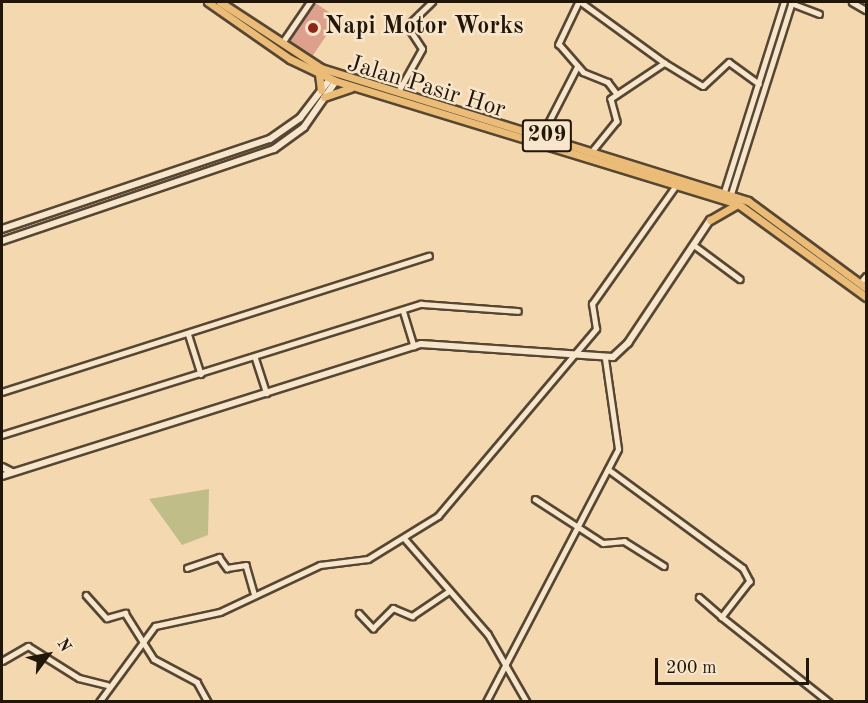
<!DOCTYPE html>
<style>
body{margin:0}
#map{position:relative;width:868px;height:703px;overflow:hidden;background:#f4d8b0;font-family:"Old Standard TT",serif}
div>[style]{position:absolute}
.green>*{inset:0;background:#c0bd88}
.building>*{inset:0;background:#dda08c;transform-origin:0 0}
.roads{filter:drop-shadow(2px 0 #564632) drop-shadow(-2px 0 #564632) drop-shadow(0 2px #564632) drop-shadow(0 -2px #564632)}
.street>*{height:4.5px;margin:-2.25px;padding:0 2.25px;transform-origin:2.25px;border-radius:2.25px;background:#f8e6cc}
.secondary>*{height:6px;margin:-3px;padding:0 3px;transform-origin:3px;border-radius:3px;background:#f8e6cc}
.primary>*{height:7px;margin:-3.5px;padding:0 3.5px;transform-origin:3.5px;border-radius:3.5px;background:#eabc78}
.dots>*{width:16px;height:16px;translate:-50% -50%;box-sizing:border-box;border:3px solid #f8e6cc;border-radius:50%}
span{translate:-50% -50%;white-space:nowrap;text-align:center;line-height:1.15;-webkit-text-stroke:5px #f8e6cc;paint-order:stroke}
.shield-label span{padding:2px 4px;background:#f8e6cc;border:2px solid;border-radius:4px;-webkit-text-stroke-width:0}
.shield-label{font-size:22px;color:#221608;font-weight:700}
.poi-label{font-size:24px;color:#221608;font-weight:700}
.left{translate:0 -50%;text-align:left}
.street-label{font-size:24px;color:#221608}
.frame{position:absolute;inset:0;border:3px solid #221608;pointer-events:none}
.north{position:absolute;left:18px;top:625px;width:60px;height:60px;-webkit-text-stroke:4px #f8e6cc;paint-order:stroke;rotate:58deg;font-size:16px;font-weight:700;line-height:24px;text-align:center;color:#221608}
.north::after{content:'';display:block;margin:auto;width:21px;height:27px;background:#221608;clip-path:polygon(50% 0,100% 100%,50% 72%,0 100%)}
.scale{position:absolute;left:655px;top:658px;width:154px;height:27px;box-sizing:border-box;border:3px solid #221608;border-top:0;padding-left:8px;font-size:18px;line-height:21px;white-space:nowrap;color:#221608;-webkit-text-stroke:4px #f8e6cc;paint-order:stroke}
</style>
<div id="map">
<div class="green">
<i style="clip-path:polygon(209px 489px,208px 535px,182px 545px,149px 499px)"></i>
</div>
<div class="building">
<i style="left:314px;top:2px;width:29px;height:46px;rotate:34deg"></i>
</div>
<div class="roads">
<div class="street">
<i style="left:579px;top:2px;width:47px;rotate:115.5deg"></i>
<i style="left:559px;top:44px;width:37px;rotate:49deg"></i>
<i style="left:583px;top:72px;width:27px;rotate:22deg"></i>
<i style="left:608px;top:82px;width:15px;rotate:53deg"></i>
<i style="left:581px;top:2px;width:104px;rotate:36deg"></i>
<i style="left:665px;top:63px;width:65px;rotate:146.3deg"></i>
<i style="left:611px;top:99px;width:23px;rotate:75deg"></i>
<i style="left:617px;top:121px;width:38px;rotate:129deg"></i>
<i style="left:852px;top:2px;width:16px;rotate:30deg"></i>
<i style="left:791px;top:3px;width:30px;rotate:21deg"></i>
<i style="left:282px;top:43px;width:50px;rotate:-55.7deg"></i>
<i style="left:665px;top:63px;width:44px;rotate:31.2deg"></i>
<i style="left:703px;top:86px;width:35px;rotate:-43deg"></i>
<i style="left:729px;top:62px;width:37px;rotate:36deg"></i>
<i style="left:398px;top:92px;width:49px;rotate:-60.8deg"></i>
<i style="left:422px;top:49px;width:27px;rotate:-123deg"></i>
<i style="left:407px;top:26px;width:35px;rotate:-44deg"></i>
<i style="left:542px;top:135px;width:76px;rotate:-62.8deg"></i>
<i style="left:724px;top:192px;width:199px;rotate:-72.5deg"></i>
<i style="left:731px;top:194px;width:201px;rotate:-72.4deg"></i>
<i style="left:694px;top:245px;width:57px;rotate:36.5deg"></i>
<i style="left:860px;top:283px;width:9px;rotate:-49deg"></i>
<i style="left:403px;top:310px;width:38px;rotate:73deg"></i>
<i style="left:188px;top:333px;width:43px;rotate:72.4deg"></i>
<i style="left:255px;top:357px;width:38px;rotate:72deg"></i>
<i style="left:2px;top:392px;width:448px;rotate:-17.7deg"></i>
<i style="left:2px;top:435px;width:439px;rotate:-17.4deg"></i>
<i style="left:421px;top:304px;width:97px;rotate:4.1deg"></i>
<i style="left:608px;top:469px;width:167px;rotate:36.3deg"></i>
<i style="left:743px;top:568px;width:15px;rotate:62deg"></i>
<i style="left:750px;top:581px;width:46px;rotate:127.9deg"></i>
<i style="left:722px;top:617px;width:137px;rotate:38.5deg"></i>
<i style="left:535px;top:499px;width:81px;rotate:32.9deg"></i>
<i style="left:603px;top:543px;width:21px;rotate:-5deg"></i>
<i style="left:624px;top:541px;width:47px;rotate:32deg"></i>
<i style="left:405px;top:539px;width:126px;rotate:48.9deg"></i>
<i style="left:488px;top:634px;width:78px;rotate:60.2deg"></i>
<i style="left:187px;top:568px;width:34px;rotate:-19deg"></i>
<i style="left:219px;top:557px;width:14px;rotate:54deg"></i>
<i style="left:227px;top:568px;width:19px;rotate:-9deg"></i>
<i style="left:246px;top:565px;width:29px;rotate:74deg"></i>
<i style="left:86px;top:595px;width:31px;rotate:48deg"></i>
<i style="left:107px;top:618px;width:19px;rotate:-16deg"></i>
<i style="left:125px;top:613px;width:54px;rotate:57.8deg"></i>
<i style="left:154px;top:659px;width:49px;rotate:28.1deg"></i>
<i style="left:197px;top:682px;width:23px;rotate:61deg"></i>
<i style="left:699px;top:597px;width:30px;rotate:41deg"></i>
<i style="left:359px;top:613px;width:21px;rotate:47deg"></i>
<i style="left:373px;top:628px;width:28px;rotate:-45deg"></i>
<i style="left:393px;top:608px;width:21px;rotate:23deg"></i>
<i style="left:412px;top:616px;width:45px;rotate:-34deg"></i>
<i style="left:2px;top:661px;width:30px;rotate:-30deg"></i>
<i style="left:28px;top:646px;width:60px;rotate:32.1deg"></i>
<i style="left:79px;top:678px;width:29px;rotate:14deg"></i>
<i style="left:99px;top:702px;width:94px;rotate:-53.6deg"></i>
<i style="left:155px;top:626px;width:66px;rotate:-12.2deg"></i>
<i style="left:220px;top:612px;width:110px;rotate:-25.2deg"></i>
<i style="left:320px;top:565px;width:48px;rotate:-7.1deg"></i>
<i style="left:368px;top:559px;width:82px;rotate:-31.6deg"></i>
<i style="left:438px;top:516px;width:245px;rotate:-49.8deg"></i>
<i style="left:596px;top:329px;width:25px;rotate:-99deg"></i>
<i style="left:592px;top:304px;width:147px;rotate:-54.7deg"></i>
<i style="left:486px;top:702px;width:285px;rotate:-62.4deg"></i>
<i style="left:618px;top:449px;width:91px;rotate:-98.2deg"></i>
</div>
<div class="secondary">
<i style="left:2px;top:229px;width:283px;rotate:-18.6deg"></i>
<i style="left:270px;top:139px;width:37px;rotate:-35deg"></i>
<i style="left:300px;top:118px;width:49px;rotate:-52.4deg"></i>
<i style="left:2px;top:241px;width:287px;rotate:-18.7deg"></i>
<i style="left:274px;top:149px;width:37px;rotate:-36deg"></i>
<i style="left:304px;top:127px;width:56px;rotate:-55.2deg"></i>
<i style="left:2px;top:467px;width:11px;rotate:27deg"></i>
<i style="left:2px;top:476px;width:439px;rotate:-17.5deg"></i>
<i style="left:421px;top:344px;width:192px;rotate:3.9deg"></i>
<i style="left:613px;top:357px;width:21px;rotate:-43deg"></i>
<i style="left:628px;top:343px;width:148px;rotate:-56.3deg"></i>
</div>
<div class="primary">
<i style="left:208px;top:2px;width:100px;rotate:34.8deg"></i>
<i style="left:290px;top:59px;width:51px;rotate:25.6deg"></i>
<i style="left:336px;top:81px;width:420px;rotate:17deg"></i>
<i style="left:738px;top:204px;width:158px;rotate:36deg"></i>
<i style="left:220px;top:2px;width:121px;rotate:33.2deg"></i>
<i style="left:321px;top:68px;width:447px;rotate:17.3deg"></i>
<i style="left:748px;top:201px;width:147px;rotate:36.4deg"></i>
<i style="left:319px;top:74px;width:16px;rotate:83deg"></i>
<i style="left:324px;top:97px;width:28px;rotate:-19deg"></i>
<i style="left:710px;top:220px;width:32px;rotate:-30deg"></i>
</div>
</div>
<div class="dots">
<i style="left:313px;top:28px;background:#8f2418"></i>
</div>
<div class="shield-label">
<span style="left:547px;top:136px">209</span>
</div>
<div class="poi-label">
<span class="left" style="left:325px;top:28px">Napi Motor Works</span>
</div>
<div class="street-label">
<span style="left:426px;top:88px;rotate:17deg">Jalan Pasir Hor</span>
</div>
<div class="frame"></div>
<div class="north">N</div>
<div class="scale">200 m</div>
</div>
